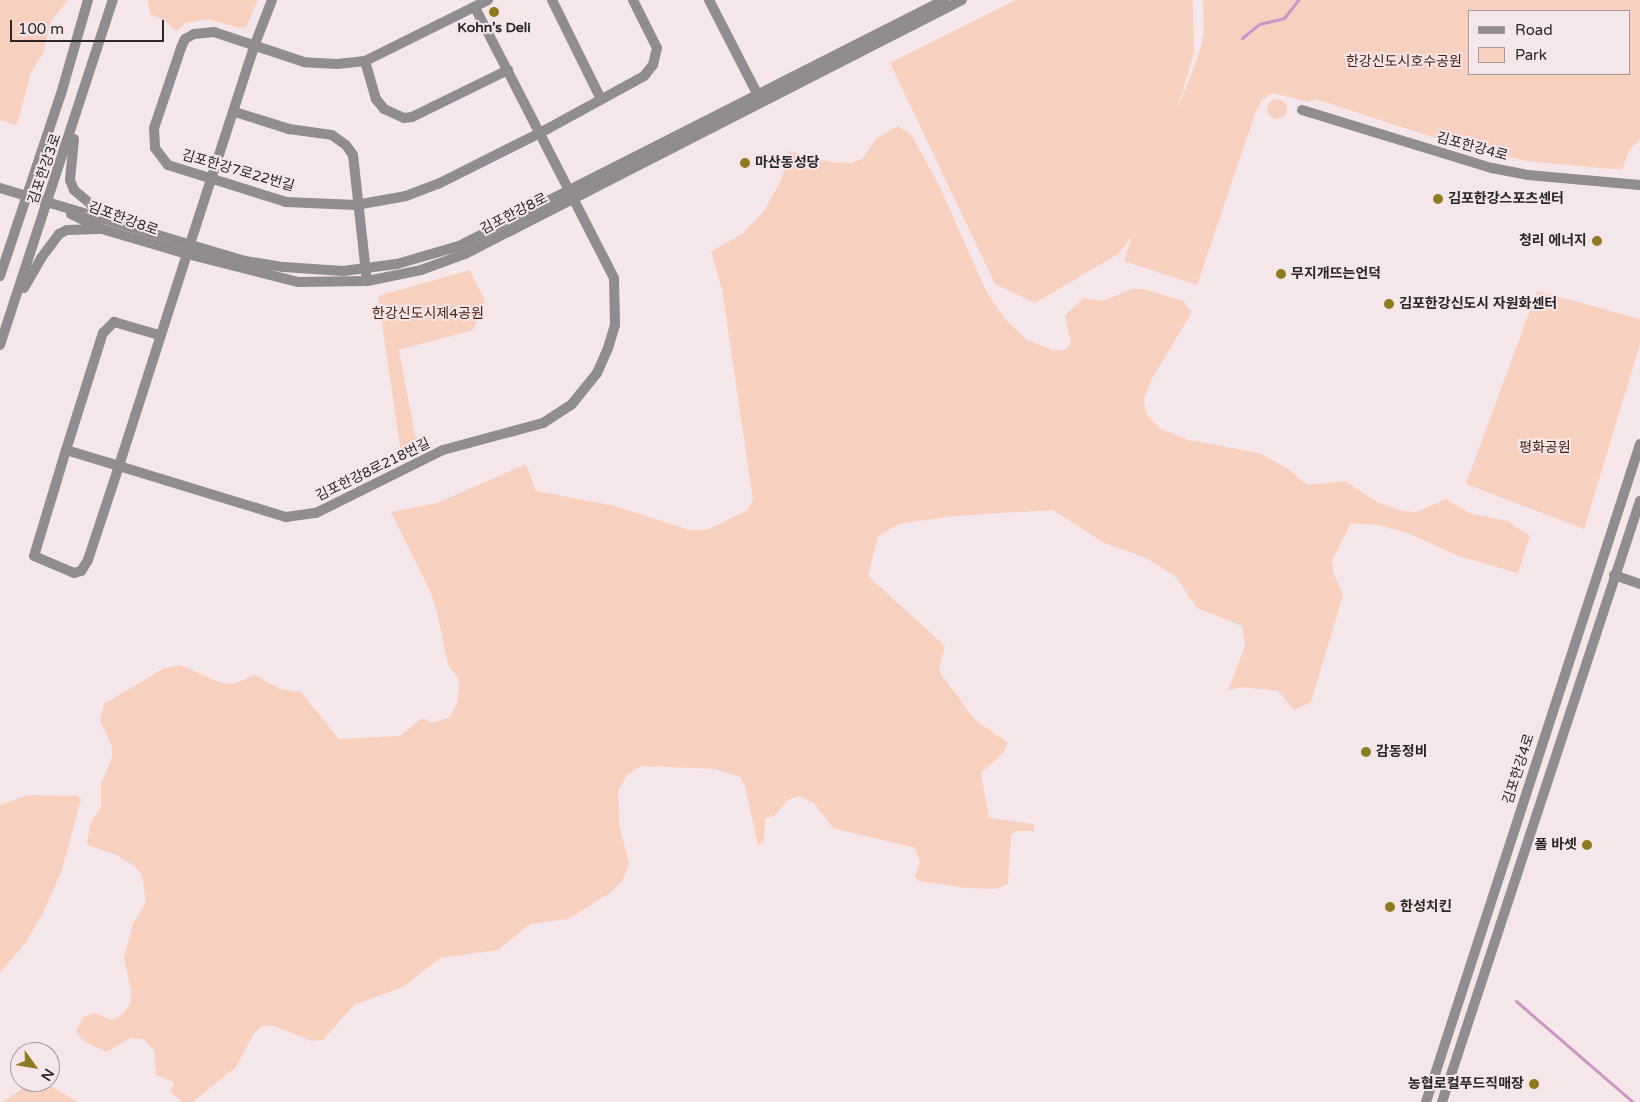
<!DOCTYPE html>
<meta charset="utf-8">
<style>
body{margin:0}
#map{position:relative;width:1640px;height:1102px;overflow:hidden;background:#f4e6e9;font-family:"Varela Round","Noto Sans KR",sans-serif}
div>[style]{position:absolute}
.green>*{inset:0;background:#f8d0c0}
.round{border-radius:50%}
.stream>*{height:3px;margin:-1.5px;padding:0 1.5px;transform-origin:1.5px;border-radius:1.5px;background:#ca97c4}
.minor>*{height:10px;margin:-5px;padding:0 5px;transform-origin:5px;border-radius:5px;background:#918c8f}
.tertiary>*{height:10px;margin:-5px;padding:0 5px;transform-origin:5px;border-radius:5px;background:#918c8f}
.dots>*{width:14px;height:14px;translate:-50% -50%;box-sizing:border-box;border:2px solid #f4e6e9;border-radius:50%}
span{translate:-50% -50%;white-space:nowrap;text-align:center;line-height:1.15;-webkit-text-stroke:4px #f4e6e9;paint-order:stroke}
.poi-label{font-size:14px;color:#2b2627;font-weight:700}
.left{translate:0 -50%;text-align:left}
.right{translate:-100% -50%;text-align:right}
.park-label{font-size:14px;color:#461d0b}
.street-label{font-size:14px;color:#2b2627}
.legend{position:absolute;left:1468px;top:10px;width:162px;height:65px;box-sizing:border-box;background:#f4e6e9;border:1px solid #a4999b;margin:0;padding:6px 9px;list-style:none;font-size:15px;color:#2b2627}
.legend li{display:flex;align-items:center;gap:10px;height:25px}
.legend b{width:25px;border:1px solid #a4999b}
.north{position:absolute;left:10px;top:1042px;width:50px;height:50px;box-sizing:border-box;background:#f4e6e9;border:1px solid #a4999b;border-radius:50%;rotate:122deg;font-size:14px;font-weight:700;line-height:20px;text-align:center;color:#2b2627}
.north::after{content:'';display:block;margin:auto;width:18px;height:22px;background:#8d7b20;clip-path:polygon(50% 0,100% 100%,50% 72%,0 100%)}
.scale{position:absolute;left:10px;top:20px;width:154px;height:22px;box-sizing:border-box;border:2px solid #2b2627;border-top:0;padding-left:6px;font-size:15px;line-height:18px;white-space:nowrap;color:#2b2627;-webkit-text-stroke:4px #f4e6e9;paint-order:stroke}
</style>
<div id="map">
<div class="green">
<i style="clip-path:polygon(0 0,68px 0,51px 21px,43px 53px,31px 72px,17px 125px,0 120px)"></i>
<i style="clip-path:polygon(148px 0,258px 0,246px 27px,240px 28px,207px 19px,186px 23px,176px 31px,165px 21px,150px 14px)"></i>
<i style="clip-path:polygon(evenodd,1016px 0,1193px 0,1194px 53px,1177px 110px,1198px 57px,1204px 33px,1203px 0,1640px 0,1640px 139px,1629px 150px,1622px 170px,1526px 161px,1451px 143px,1315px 99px,1309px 102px,1272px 93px,1262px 100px,1256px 111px,1197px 285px,1124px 261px,1132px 236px,1118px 254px,1035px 303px,995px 284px,890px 63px,1016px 0,1469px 11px,1629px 11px,1629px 74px,1469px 74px,1469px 11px)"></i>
<i class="round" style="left:1267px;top:99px;width:20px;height:20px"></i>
<i style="clip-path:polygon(898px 126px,912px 136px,939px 185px,987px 293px,1005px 319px,1026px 339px,1054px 351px,1066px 349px,1071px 343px,1065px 315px,1084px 298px,1103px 301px,1132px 289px,1143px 289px,1183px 301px,1192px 312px,1151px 380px,1144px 399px,1146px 414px,1161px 429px,1188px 440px,1259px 453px,1287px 468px,1307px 485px,1345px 481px,1377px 502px,1403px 511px,1417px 512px,1446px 499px,1471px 514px,1508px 521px,1530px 536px,1518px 573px,1458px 556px,1410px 534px,1379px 525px,1351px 523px,1332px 560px,1333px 572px,1343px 595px,1311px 702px,1294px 710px,1278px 691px,1241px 687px,1228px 691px,1245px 646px,1242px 626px,1197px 608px,1175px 576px,1144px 557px,1104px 543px,1053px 510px,954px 516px,898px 524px,878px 537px,868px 576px,945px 646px,939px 668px,941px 674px,974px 719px,1008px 743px,1003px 753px,981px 773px,989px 818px,1034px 824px,1034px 831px,1017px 831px,1011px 835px,1008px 884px,997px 889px,965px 888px,919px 881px,915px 877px,920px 862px,915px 848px,833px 828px,814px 803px,799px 796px,788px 800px,774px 816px,765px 818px,764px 842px,758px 845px,745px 786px,740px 777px,716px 769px,642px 766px,627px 775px,618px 791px,619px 825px,629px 863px,623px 880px,610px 893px,568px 919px,530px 924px,498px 950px,440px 958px,403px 987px,354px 1005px,323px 1040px,311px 1041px,274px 1026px,262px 1026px,253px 1035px,236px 1067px,193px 1102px,182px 1102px,171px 1092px,174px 1082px,156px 1075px,154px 1050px,143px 1039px,131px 1038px,106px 1052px,83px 1041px,76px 1032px,83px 1017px,95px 1013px,112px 1020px,123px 1014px,130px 1004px,131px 991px,124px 958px,133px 924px,146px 902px,142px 875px,134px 866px,117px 855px,87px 845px,90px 824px,101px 807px,101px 784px,112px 758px,112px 746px,100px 721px,104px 704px,163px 669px,180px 665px,219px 682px,233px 684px,255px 675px,280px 689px,301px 692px,339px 739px,400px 736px,422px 718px,432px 723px,450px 717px,457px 703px,459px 685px,458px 678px,448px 665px,437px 612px,430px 591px,391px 512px,437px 503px,526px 464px,536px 491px,615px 506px,689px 530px,707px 530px,748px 510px,753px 500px,722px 289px,711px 252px,743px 233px,764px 211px,781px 180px,789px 151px,830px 162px,851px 163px,862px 159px,877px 138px)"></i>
<i style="clip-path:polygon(470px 270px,485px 301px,473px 330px,399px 350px,415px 435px,424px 452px,402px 460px,378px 296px)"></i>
<i style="clip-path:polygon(1537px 291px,1640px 319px,1640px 344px,1584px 529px,1466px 484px)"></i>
<i style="clip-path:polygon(28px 795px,77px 796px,81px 799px,62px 870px,43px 913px,26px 942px,0 973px,0 805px)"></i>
<i style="clip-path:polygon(33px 1082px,43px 1082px,78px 1102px,2px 1102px)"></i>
</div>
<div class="stream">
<i style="left:1242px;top:38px;width:22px;rotate:-39deg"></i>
<i style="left:1259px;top:24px;width:26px;rotate:-13deg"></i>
<i style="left:1284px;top:18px;width:23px;rotate:-52deg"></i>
<i style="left:1516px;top:1001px;width:155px;rotate:40.8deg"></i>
</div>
<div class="minor">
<i style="left:488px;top:0;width:137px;rotate:153.6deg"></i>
<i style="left:365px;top:61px;width:28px;rotate:174deg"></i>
<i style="left:337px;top:64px;width:33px;rotate:-177deg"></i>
<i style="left:304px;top:62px;width:95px;rotate:-161.6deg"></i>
<i style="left:214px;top:32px;width:20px;rotate:174deg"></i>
<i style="left:194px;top:34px;width:10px;rotate:151deg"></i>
<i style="left:185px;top:39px;width:10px;rotate:114deg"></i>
<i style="left:181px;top:48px;width:84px;rotate:108.6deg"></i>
<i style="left:154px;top:128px;width:20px;rotate:87deg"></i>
<i style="left:155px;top:148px;width:21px;rotate:53deg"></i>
<i style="left:168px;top:165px;width:124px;rotate:17.4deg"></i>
<i style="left:286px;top:202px;width:70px;rotate:2.5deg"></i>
<i style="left:356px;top:205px;width:51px;rotate:-10.2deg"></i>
<i style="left:406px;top:196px;width:34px;rotate:-21deg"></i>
<i style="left:438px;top:184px;width:114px;rotate:-26.6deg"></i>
<i style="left:540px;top:133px;width:119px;rotate:-28.7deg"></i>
<i style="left:644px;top:76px;width:14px;rotate:-51deg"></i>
<i style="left:653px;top:65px;width:17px;rotate:-77deg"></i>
<i style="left:657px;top:48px;width:54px;rotate:-116.6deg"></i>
<i style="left:552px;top:0;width:108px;rotate:63.7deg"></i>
<i style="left:365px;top:61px;width:40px;rotate:74deg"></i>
<i style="left:376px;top:99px;width:13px;rotate:51deg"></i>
<i style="left:384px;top:109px;width:22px;rotate:24deg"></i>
<i style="left:404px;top:118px;width:8px;rotate:-7deg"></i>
<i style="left:412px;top:117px;width:107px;rotate:-26.1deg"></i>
<i style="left:1302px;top:110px;width:199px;rotate:17deg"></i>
<i style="left:1492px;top:168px;width:37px;rotate:11deg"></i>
<i style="left:1528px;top:175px;width:112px;rotate:5.1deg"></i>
<i style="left:235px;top:112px;width:57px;rotate:17.5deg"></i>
<i style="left:289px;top:129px;width:43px;rotate:7.9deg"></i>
<i style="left:332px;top:135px;width:17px;rotate:36deg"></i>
<i style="left:346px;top:145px;width:12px;rotate:55deg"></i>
<i style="left:353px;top:155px;width:127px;rotate:83.7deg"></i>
<i style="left:190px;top:244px;width:210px;rotate:-72deg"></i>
<i style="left:255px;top:44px;width:47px;rotate:-68.9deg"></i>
<i style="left:187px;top:254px;width:223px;rotate:107.8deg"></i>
<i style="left:119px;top:466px;width:175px;rotate:17deg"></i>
<i style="left:286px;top:517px;width:30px;rotate:-8deg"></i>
<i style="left:316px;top:513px;width:142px;rotate:-26.4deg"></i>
<i style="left:443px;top:450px;width:104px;rotate:-15.1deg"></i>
<i style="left:543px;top:423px;width:35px;rotate:-33deg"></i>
<i style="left:572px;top:404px;width:40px;rotate:-51deg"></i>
<i style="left:597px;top:373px;width:27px;rotate:-66deg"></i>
<i style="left:608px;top:348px;width:24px;rotate:-73deg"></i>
<i style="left:615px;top:325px;width:47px;rotate:-91.2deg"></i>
<i style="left:614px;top:278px;width:305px;rotate:-117.2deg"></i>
<i style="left:66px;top:450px;width:55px;rotate:16.8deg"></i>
<i style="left:119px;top:466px;width:99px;rotate:108.3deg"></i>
<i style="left:88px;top:560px;width:13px;rotate:122deg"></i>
<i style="left:81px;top:571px;width:7px;rotate:164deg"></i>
<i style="left:74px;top:573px;width:43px;rotate:-157deg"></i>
<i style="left:34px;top:556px;width:111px;rotate:-73.2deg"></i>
<i style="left:66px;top:450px;width:123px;rotate:-72.5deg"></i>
<i style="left:103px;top:333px;width:16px;rotate:-45deg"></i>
<i style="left:114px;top:322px;width:47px;rotate:16.1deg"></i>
<i style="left:1614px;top:575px;width:28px;rotate:19deg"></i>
</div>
<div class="tertiary">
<i style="left:709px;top:0;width:114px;rotate:62.8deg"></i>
<i style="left:74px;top:139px;width:41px;rotate:95.6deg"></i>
<i style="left:70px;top:180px;width:11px;rotate:68deg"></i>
<i style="left:74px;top:190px;width:39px;rotate:40deg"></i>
<i style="left:0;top:188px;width:256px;rotate:16.6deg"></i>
<i style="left:245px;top:261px;width:39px;rotate:9deg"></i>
<i style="left:284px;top:267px;width:59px;rotate:3.9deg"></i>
<i style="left:343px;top:271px;width:54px;rotate:-7.4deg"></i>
<i style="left:397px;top:264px;width:65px;rotate:-16.2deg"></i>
<i style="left:459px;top:246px;width:544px;rotate:-26.89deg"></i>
<i style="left:71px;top:214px;width:34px;rotate:26deg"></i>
<i style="left:102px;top:229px;width:89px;rotate:16.4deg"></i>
<i style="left:187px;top:254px;width:114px;rotate:14.2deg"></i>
<i style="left:298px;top:282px;width:69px;rotate:-0.8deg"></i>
<i style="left:367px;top:281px;width:55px;rotate:-11.5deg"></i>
<i style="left:421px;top:270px;width:47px;rotate:-20deg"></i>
<i style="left:465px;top:254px;width:558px;rotate:-27.07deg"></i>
<i style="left:0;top:276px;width:192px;rotate:-71.5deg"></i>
<i style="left:61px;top:94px;width:98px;rotate:-74deg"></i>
<i style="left:24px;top:288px;width:34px;rotate:-60deg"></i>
<i style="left:41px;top:258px;width:30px;rotate:-53deg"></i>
<i style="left:59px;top:234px;width:9px;rotate:-27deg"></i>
<i style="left:67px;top:230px;width:32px;rotate:-2deg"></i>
<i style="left:0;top:345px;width:363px;rotate:-71.9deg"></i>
<i style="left:1426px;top:1102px;width:692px;rotate:-71.98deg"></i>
<i style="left:1442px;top:1102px;width:633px;rotate:-71.77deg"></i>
</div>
<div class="dots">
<i style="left:494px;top:12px;background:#8d7b20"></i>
<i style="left:745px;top:163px;background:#8d7b20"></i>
<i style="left:1438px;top:199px;background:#8d7b20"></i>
<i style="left:1597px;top:241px;background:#8d7b20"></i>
<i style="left:1281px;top:274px;background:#8d7b20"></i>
<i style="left:1389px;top:304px;background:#8d7b20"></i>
<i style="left:1366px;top:752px;background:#8d7b20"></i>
<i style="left:1587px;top:845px;background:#8d7b20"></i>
<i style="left:1390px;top:907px;background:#8d7b20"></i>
<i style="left:1534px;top:1084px;background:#8d7b20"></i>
</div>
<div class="poi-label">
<span style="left:494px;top:28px">Kohn’s Deli</span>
<span class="left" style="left:755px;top:163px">마산동성당</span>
<span class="left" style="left:1448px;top:199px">김포한강스포츠센터</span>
<span class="right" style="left:1587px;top:241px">청리 에너지</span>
<span class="left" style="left:1291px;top:274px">무지개뜨는언덕</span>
<span class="left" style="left:1399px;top:304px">김포한강신도시 자원화센터</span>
<span class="left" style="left:1376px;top:752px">감동정비</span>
<span class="right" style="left:1577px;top:845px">폴 바셋</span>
<span class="left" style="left:1400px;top:907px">한성치킨</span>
<span class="right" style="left:1524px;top:1084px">농협로컬푸드직매장</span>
</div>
<div class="park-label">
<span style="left:1404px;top:62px">한강신도시호수공원</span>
<span style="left:428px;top:314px">한강신도시제4공원</span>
<span style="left:1545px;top:448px">평화공원</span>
</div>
<div class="street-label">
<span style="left:1472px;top:147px;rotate:15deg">김포한강4로</span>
<span style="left:45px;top:169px;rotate:-71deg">김포한강3로</span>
<span style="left:238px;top:171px;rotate:16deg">김포한강7로22번길</span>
<span style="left:514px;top:214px;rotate:-27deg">김포한강8로</span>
<span style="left:123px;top:219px;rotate:20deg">김포한강8로</span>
<span style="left:373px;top:470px;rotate:-26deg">김포한강8로218번길</span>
<span style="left:1519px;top:769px;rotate:-72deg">김포한강4로</span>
</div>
<ul class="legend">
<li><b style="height:6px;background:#918c8f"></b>Road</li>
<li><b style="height:14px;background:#f8d0c0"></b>Park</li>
</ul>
<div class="north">N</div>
<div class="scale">100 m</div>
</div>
